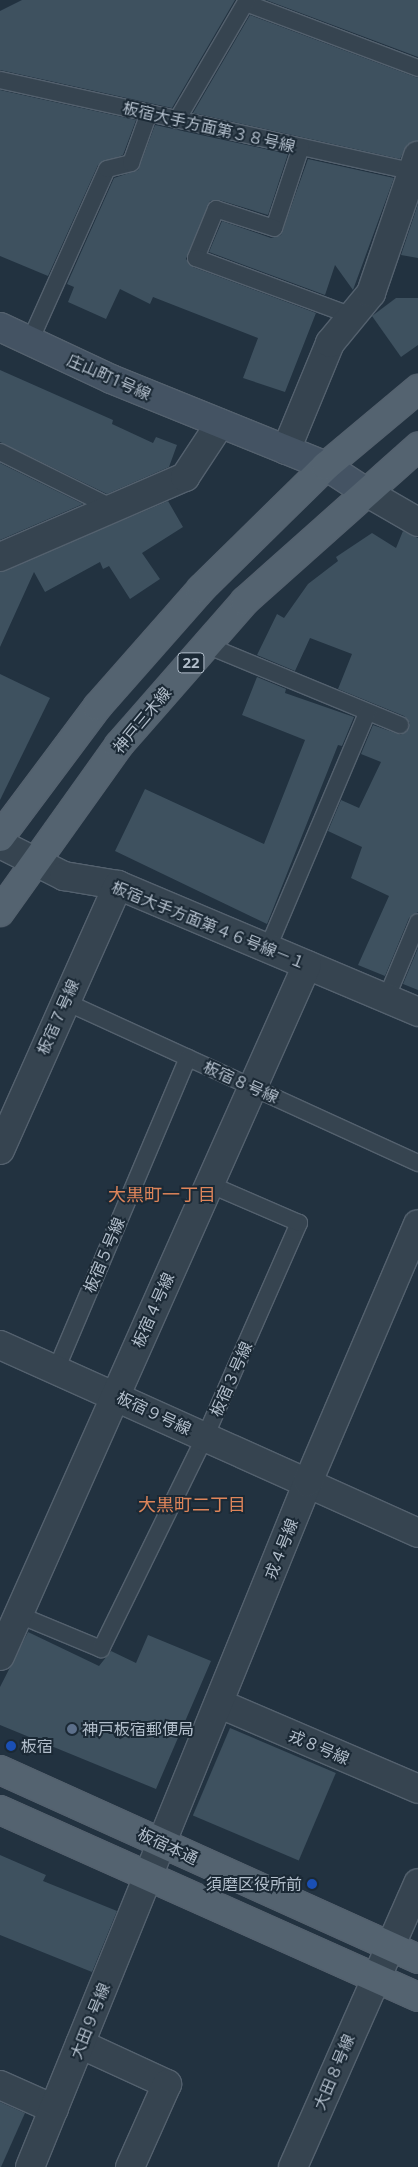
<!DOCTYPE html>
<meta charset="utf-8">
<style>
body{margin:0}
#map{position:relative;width:418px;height:2167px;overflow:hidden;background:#223240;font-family:"Noto Sans","Noto Sans JP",sans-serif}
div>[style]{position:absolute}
.building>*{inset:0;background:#3e515f;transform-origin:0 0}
.roads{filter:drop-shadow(1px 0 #54616e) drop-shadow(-1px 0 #54616e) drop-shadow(0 1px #54616e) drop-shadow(0 -1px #54616e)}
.lane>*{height:16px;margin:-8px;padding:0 8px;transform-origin:8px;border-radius:8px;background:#364450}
.street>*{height:28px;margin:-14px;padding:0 14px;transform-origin:14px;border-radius:14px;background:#364450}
.secondary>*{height:28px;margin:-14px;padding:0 14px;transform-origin:14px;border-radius:14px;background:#445363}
.primary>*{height:28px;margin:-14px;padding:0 14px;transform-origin:14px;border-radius:14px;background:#546370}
.dots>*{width:14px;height:14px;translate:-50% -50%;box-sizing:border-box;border:2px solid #1b2935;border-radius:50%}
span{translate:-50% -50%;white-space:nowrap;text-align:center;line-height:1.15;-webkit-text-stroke:4px #1b2935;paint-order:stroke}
.shield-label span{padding:1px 4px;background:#1b2935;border:1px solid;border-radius:4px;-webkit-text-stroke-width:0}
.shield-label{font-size:15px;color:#b2becb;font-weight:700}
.street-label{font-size:16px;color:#b2becb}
.poi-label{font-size:16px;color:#b2becb}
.left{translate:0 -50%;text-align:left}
.right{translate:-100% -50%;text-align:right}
.neighbourhood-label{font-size:18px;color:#de855a}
</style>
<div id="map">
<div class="building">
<i style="clip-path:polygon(22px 0,235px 0,172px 108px,0 70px,0 11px)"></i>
<i style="clip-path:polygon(266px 0,418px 0,418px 57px)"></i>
<i style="clip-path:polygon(250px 15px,418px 78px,418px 141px,407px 145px,400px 159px,193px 113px)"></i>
<i style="clip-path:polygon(0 90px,136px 120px,123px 155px,98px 165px,48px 276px,0 256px)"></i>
<i style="clip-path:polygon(155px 125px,288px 154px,268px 215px,219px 200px,210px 201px,186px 259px,193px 267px,316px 313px,285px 392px,243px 378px,258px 338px,153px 297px,150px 304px,120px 289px,106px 319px,68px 302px,74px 287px,67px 284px,114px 178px,138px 170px)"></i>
<i style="clip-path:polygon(308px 159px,394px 178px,353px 290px,335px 265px,325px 295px,209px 252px,222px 221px,271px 238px,281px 235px)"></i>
<i style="clip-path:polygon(418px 204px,418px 258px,401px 255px)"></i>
<i style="clip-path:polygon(396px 298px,418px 298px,418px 345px,401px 357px,372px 316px)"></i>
<i style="clip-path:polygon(0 370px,113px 420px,112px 424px,153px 443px,156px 437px,177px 445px,169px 467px,107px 494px,0 442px)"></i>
<i style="clip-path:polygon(0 463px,83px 504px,0 540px)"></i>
<i style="clip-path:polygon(168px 501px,183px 527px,142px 553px,160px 579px,130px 599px,109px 566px,103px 569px,100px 562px,45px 592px,34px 572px,0 647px,0 572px)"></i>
<i style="clip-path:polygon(403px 531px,418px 538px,418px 912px,409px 918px,385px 976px,358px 965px,389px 896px,351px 878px,362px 847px,328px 831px,341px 800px,359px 808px,381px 762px,361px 754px,373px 725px,401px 735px,410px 723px,404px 716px,338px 689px,352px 654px,310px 638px,295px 671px,257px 655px,277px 614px,284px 618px,308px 584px,338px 561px,336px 557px,372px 533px,396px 548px)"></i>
<i style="clip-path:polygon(0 674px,50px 698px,0 800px)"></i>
<i style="clip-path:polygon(257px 677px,286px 689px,285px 693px,354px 717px,342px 746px,338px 745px,267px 924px,115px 851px,145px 789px,264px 844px,305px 740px,242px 715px)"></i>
<i style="clip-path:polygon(418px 948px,418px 990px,403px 984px)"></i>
<i style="clip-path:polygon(28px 1632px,99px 1666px,111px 1651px,136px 1663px,148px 1635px,211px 1661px,156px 1789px,0 1725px,0 1687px)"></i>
<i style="left:230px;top:1728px;width:115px;height:95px;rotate:23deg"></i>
<i style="clip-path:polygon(0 1855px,46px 1875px,43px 1881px,117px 1911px,92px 1972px,0 1935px)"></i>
<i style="clip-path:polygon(0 2102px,25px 2113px,1px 2167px,0 2167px)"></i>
</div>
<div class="roads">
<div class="lane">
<i style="left:246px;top:3px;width:184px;rotate:20.7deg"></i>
<i style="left:0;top:80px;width:428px;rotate:12.5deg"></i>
<i style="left:177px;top:120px;width:139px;rotate:-59.7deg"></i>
<i style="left:301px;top:147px;width:85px;rotate:108.4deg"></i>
<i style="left:274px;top:228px;width:61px;rotate:-161.9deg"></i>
<i style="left:216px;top:209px;width:53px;rotate:112.2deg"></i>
<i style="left:196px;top:258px;width:166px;rotate:20.4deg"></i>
<i style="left:30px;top:341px;width:188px;rotate:-65.9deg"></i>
<i style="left:107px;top:169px;width:25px;rotate:-14deg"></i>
<i style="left:131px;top:163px;width:53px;rotate:-70.2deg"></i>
<i style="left:0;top:452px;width:126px;rotate:26.4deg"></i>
<i style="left:206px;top:645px;width:210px;rotate:22.4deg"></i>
<i style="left:267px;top:950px;width:257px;rotate:-67.1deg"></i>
<i style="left:386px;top:999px;width:83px;rotate:-67.4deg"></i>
<i style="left:64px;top:1001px;width:389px;rotate:24.6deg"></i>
<i style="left:56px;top:1370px;width:339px;rotate:-67.1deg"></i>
<i style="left:19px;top:1615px;width:89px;rotate:22.5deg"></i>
<i style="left:101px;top:1649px;width:236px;rotate:-63.9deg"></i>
<i style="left:205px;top:1437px;width:234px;rotate:-66.3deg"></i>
<i style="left:299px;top:1223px;width:98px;rotate:-156.6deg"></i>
</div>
<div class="street">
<i style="left:286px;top:450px;width:116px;rotate:-67.6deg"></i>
<i style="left:330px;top:343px;width:65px;rotate:-50.6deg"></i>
<i style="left:371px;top:293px;width:145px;rotate:-71.1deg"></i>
<i style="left:366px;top:492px;width:60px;rotate:30deg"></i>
<i style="left:0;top:557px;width:202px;rotate:-23.4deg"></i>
<i style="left:185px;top:477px;width:64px;rotate:-56.6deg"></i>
<i style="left:0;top:844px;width:72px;rotate:26.6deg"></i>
<i style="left:64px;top:876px;width:55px;rotate:9.5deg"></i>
<i style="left:118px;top:885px;width:326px;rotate:22.9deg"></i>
<i style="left:0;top:1150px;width:290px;rotate:-66deg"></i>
<i style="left:0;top:1345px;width:458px;rotate:24.2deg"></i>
<i style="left:0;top:1656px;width:756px;rotate:-66.05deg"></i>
<i style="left:220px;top:1704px;width:215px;rotate:23.2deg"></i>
<i style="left:80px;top:2044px;width:96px;rotate:24.7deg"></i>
<i style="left:167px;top:2084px;width:91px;rotate:114deg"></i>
<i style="left:0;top:2085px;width:59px;rotate:24deg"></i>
<i style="left:30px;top:2167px;width:739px;rotate:-67.91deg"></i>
<i style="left:308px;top:1482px;width:280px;rotate:-66.9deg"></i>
<i style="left:293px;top:2167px;width:310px;rotate:-66.2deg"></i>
</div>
<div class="secondary">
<i style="left:0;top:327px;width:123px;rotate:25.1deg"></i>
<i style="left:111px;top:379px;width:232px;rotate:22deg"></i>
<i style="left:326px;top:466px;width:48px;rotate:33deg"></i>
</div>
<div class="primary">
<i style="left:0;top:837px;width:164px;rotate:-53.2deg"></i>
<i style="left:98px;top:706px;width:156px;rotate:-48.6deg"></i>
<i style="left:201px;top:589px;width:175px;rotate:-44.5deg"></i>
<i style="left:326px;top:466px;width:120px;rotate:-39.9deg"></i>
<i style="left:0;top:912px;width:205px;rotate:-54.5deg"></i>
<i style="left:119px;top:745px;width:191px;rotate:-48.8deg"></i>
<i style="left:245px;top:601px;width:232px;rotate:-41.7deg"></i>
<i style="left:0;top:1770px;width:459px;rotate:24.3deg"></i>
<i style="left:0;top:1810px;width:458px;rotate:24.1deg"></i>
</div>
</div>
<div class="dots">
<i style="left:72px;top:1729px;background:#5c6f8a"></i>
<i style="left:11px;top:1746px;background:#1a4fb4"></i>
<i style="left:312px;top:1884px;background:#1a4fb4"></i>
</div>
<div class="shield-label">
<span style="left:191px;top:663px">22</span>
</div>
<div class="street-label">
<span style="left:209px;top:127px;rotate:13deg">板宿大手方面第３８号線</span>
<span style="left:109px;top:377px;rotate:24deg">庄山町1号線</span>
<span style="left:142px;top:720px;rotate:-50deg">神戸三木線</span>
<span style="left:209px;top:925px;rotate:22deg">板宿大手方面第４６号線－１</span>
<span style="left:58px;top:1017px;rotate:-66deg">板宿７号線</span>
<span style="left:241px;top:1082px;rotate:24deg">板宿８号線</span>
<span style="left:104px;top:1255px;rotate:-67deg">板宿５号線</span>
<span style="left:153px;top:1310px;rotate:-66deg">板宿４号線</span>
<span style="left:231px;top:1379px;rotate:-66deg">板宿３号線</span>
<span style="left:154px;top:1413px;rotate:25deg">板宿９号線</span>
<span style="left:281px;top:1549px;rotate:-68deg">戎４号線</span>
<span style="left:319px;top:1747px;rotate:23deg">戎８号線</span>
<span style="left:168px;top:1846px;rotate:25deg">板宿本通</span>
<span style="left:90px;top:2021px;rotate:-68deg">大田９号線</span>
<span style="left:334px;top:2072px;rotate:-67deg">大田８号線</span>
</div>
<div class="poi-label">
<span class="left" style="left:82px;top:1729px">神戸板宿郵便局</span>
<span class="left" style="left:21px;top:1746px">板宿</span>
<span class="right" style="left:302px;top:1884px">須磨区役所前</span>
</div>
<div class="neighbourhood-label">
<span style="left:162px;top:1194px">大黒町一丁目</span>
<span style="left:192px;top:1504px">大黒町二丁目</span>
</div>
</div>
